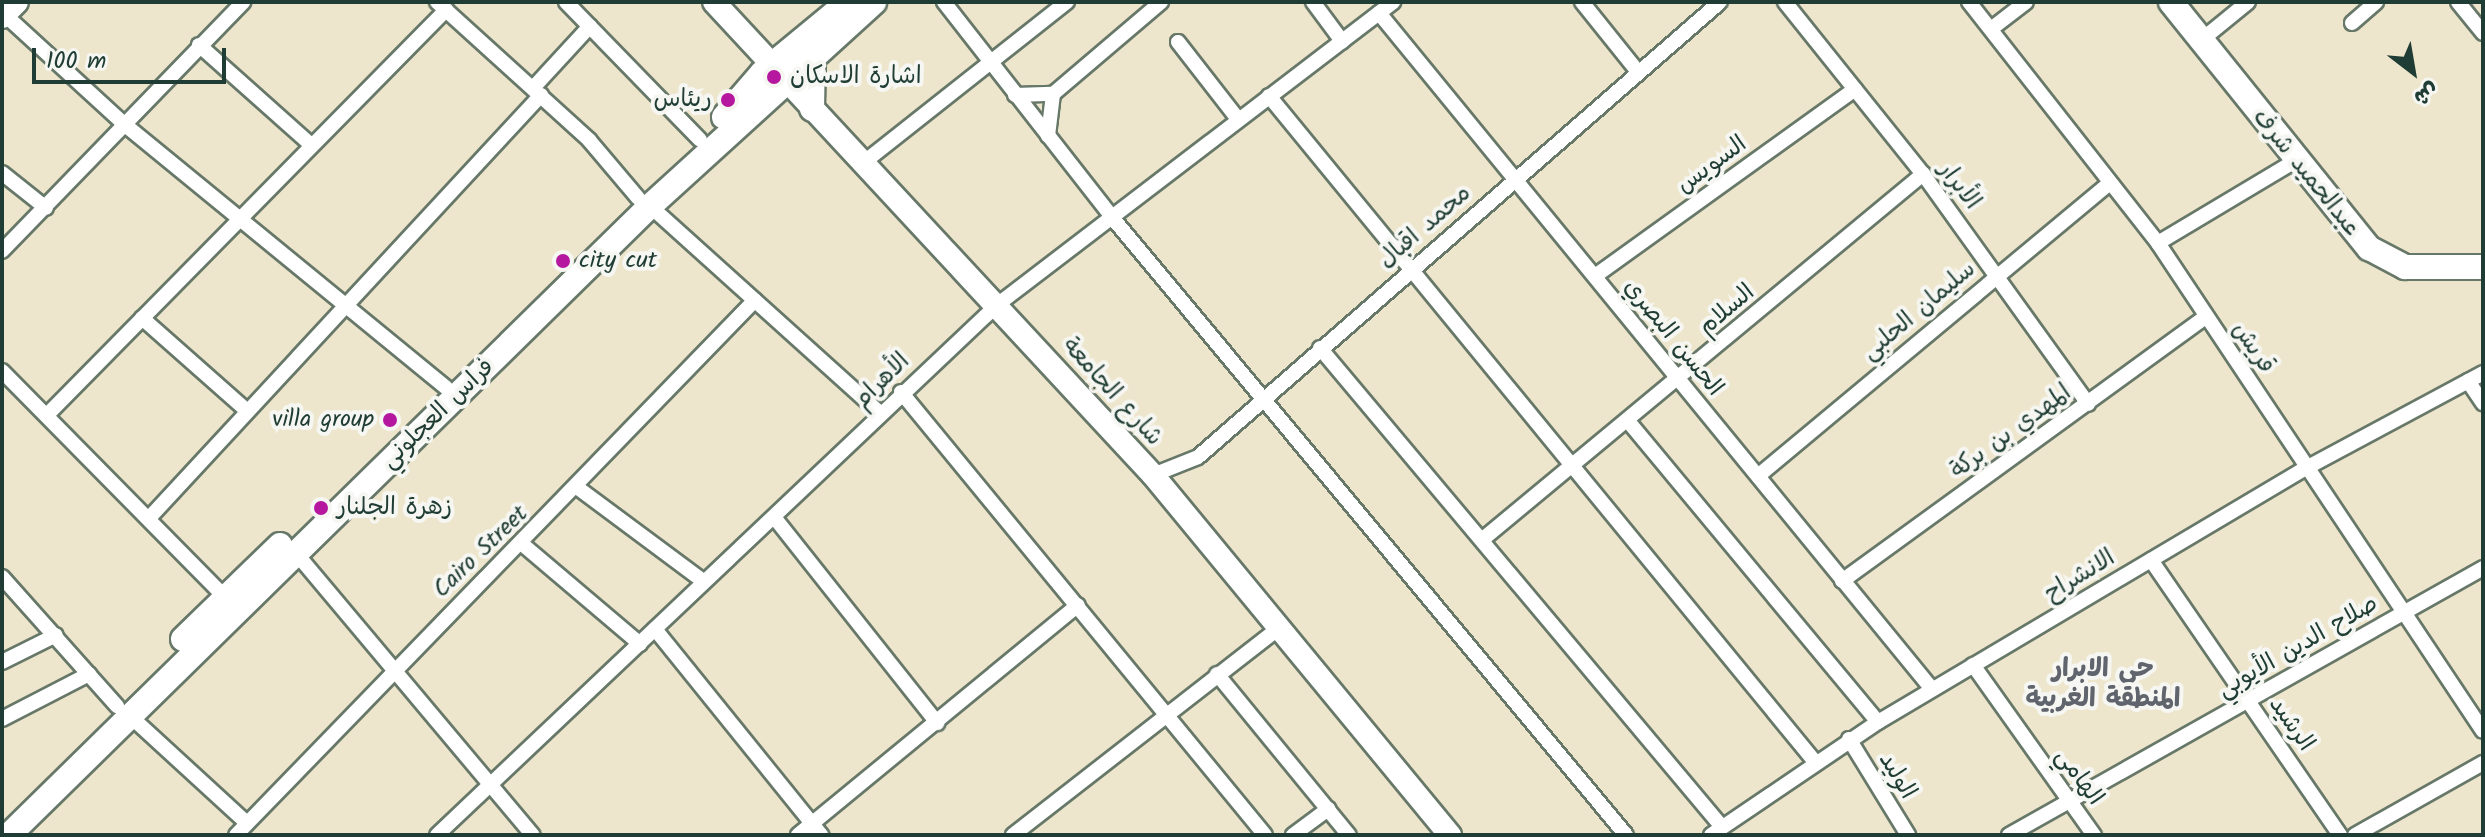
<!DOCTYPE html>
<meta charset="utf-8">
<style>
body{margin:0}
#map{position:relative;width:2485px;height:837px;overflow:hidden;background:#eee6cc;font-family:Kalam,"Playpen Sans Arabic",sans-serif}
div>[style]{position:absolute}
.roads{filter:drop-shadow(2px 0 #677869) drop-shadow(-2px 0 #677869) drop-shadow(0 2px #677869) drop-shadow(0 -2px #677869)}
.minor>*{height:14px;margin:-7px;padding:0 7px;transform-origin:7px;border-radius:7px;background:#fff}
.secondary>*{height:22px;margin:-11px;padding:0 11px;transform-origin:11px;border-radius:11px;background:#fff}
.primary>*{height:24px;margin:-12px;padding:0 12px;transform-origin:12px;border-radius:12px;background:#fff}
.dots>*{width:22px;height:22px;translate:-50% -50%;box-sizing:border-box;border:4px solid #f6f6f2;border-radius:50%}
span{translate:-50% -50%;white-space:nowrap;text-align:center;line-height:1.15;-webkit-text-stroke:8px #f6f6f2;paint-order:stroke}
.poi-label{font-size:24px;color:#1f3d34}
.left{translate:0 -50%;text-align:left}
.right{translate:-100% -50%;text-align:right}
.street-label{font-size:24px;color:#1f3d34}
.neighbourhood-label{font-size:26px;color:#5f646d;font-weight:700}
.frame{position:absolute;inset:0;border:4px solid #1f3d34;pointer-events:none}
.north{position:absolute;left:2373px;top:32px;width:80px;height:80px;-webkit-text-stroke:6px #f6f6f2;paint-order:stroke;rotate:149deg;font-size:22px;font-weight:700;line-height:32px;text-align:center;color:#1f3d34}
.north::after{content:'';display:block;margin:auto;width:28px;height:36px;background:#1f3d34;clip-path:polygon(50% 0,100% 100%,50% 72%,0 100%)}
.scale{position:absolute;left:32px;top:48px;width:194px;height:36px;box-sizing:border-box;border:4px solid #1f3d34;border-top:0;padding-left:10px;font-size:24px;line-height:28px;white-space:nowrap;color:#1f3d34;-webkit-text-stroke:6px #f6f6f2;paint-order:stroke}
</style>
<div id="map">
<div class="roads">
<div class="minor">
<i style="left:437px;top:2px;width:205px;rotate:42.2deg"></i>
<i style="left:589px;top:140px;width:76px;rotate:49.8deg"></i>
<i style="left:566px;top:2px;width:192px;rotate:45.8deg"></i>
<i style="left:944px;top:2px;width:271px;rotate:52deg"></i>
<i style="left:1111px;top:216px;width:805px;rotate:50.24deg"></i>
<i style="left:1313px;top:2px;width:49px;rotate:53.4deg"></i>
<i style="left:1582px;top:2px;width:90px;rotate:51.3deg"></i>
<i style="left:1785px;top:2px;width:221px;rotate:51.3deg"></i>
<i style="left:1923px;top:174px;width:283px;rotate:54.3deg"></i>
<i style="left:1969px;top:2px;width:306px;rotate:51.9deg"></i>
<i style="left:2158px;top:243px;width:586px;rotate:56.34deg"></i>
<i style="left:2458px;top:2px;width:40px;rotate:51deg"></i>
<i style="left:1379px;top:13px;width:873px;rotate:50.72deg"></i>
<i style="left:4px;top:14px;width:163px;rotate:42.5deg"></i>
<i style="left:124px;top:124px;width:416px;rotate:39.3deg"></i>
<i style="left:2352px;top:23px;width:32px;rotate:-41deg"></i>
<i style="left:1991px;top:29px;width:44px;rotate:-37.6deg"></i>
<i style="left:2210px;top:33px;width:49px;rotate:-39.2deg"></i>
<i style="left:1178px;top:42px;width:98px;rotate:52.1deg"></i>
<i style="left:199px;top:45px;width:149px;rotate:41.7deg"></i>
<i style="left:533px;top:88px;width:84px;rotate:-47.4deg"></i>
<i style="left:1015px;top:95px;width:38px;rotate:-2deg"></i>
<i style="left:1053px;top:94px;width:142px;rotate:-40.4deg"></i>
<i style="left:1269px;top:96px;width:861px;rotate:50.65deg"></i>
<i style="left:1048px;top:136px;width:42px;rotate:-83.2deg"></i>
<i style="left:863px;top:163px;width:260px;rotate:-38.3deg"></i>
<i style="left:2px;top:173px;width:56px;rotate:38.5deg"></i>
<i style="left:650px;top:206px;width:309px;rotate:42deg"></i>
<i style="left:2158px;top:243px;width:160px;rotate:-30.9deg"></i>
<i style="left:2px;top:251px;width:347px;rotate:-45.9deg"></i>
<i style="left:1595px;top:276px;width:320px;rotate:-35.7deg"></i>
<i style="left:142px;top:318px;width:139px;rotate:41.5deg"></i>
<i style="left:1320px;top:348px;width:625px;rotate:49.99deg"></i>
<i style="left:2px;top:371px;width:317px;rotate:45.4deg"></i>
<i style="left:2468px;top:381px;width:27px;rotate:56deg"></i>
<i style="left:901px;top:392px;width:573px;rotate:50.59deg"></i>
<i style="left:47px;top:415px;width:569px;rotate:-45.43deg"></i>
<i style="left:1628px;top:421px;width:391px;rotate:50.3deg"></i>
<i style="left:1153px;top:475px;width:48px;rotate:-21.8deg"></i>
<i style="left:1198px;top:457px;width:692px;rotate:-41.08deg"></i>
<i style="left:1758px;top:476px;width:458px;rotate:-39.8deg"></i>
<i style="left:578px;top:488px;width:156px;rotate:36.6deg"></i>
<i style="left:151px;top:516px;width:574px;rotate:-47.19deg"></i>
<i style="left:774px;top:517px;width:263px;rotate:51.6deg"></i>
<i style="left:1483px;top:539px;width:572px;rotate:-39.68deg"></i>
<i style="left:521px;top:543px;width:156px;rotate:40.3deg"></i>
<i style="left:296px;top:553px;width:368px;rotate:50deg"></i>
<i style="left:2151px;top:560px;width:334px;rotate:55.5deg"></i>
<i style="left:2px;top:577px;width:173px;rotate:48.3deg"></i>
<i style="left:1842px;top:581px;width:450px;rotate:-36deg"></i>
<i style="left:655px;top:629px;width:265px;rotate:51.1deg"></i>
<i style="left:2px;top:662px;width:60px;rotate:-26.6deg"></i>
<i style="left:1973px;top:665px;width:209px;rotate:54.6deg"></i>
<i style="left:1217px;top:674px;width:208px;rotate:50.7deg"></i>
<i style="left:129px;top:715px;width:160px;rotate:42.5deg"></i>
<i style="left:2px;top:719px;width:98px;rotate:-27.3deg"></i>
<i style="left:1849px;top:739px;width:113px;rotate:58.4deg"></i>
<i style="left:236px;top:835px;width:745px;rotate:-45.87deg"></i>
<i style="left:437px;top:835px;width:771px;rotate:-43.42deg"></i>
<i style="left:997px;top:305px;width:499px;rotate:-37.4deg"></i>
<i style="left:798px;top:835px;width:362px;rotate:-39.4deg"></i>
<i style="left:1013px;top:835px;width:338px;rotate:-37.9deg"></i>
<i style="left:1293px;top:835px;width:44px;rotate:-36.6deg"></i>
<i style="left:1711px;top:835px;width:202px;rotate:-34.1deg"></i>
<i style="left:1878px;top:722px;width:498px;rotate:-30.7deg"></i>
<i style="left:2306px;top:468px;width:201px;rotate:-28.2deg"></i>
<i style="left:2009px;top:835px;width:544px;rotate:-29.39deg"></i>
<i style="left:2355px;top:835px;width:147px;rotate:-29.4deg"></i>
</div>
<div class="secondary">
<i style="left:714px;top:2px;width:645px;rotate:47.14deg"></i>
<i style="left:1153px;top:475px;width:467px;rotate:50.5deg"></i>
<i style="left:2px;top:17px;width:21px;rotate:-45deg"></i>
</div>
<div class="primary">
<i style="left:2171px;top:2px;width:316px;rotate:51.2deg"></i>
<i style="left:2369px;top:248px;width:41px;rotate:27.8deg"></i>
<i style="left:2405px;top:267px;width:78px"></i>
<i style="left:812px;top:109px;width:57px;rotate:-89deg"></i>
<i style="left:724px;top:117px;width:58px;rotate:-49.2deg"></i>
<i style="left:762px;top:73px;width:112px;rotate:-39.5deg"></i>
<i style="left:183px;top:639px;width:135px;rotate:-44.1deg"></i>
<i style="left:9px;top:835px;width:898px;rotate:-44.46deg"></i>
<i style="left:650px;top:206px;width:303px;rotate:-42.3deg"></i>
</div>
</div>
<div class="dots">
<i style="left:774px;top:77px;background:#b5179e"></i>
<i style="left:728px;top:100px;background:#b5179e"></i>
<i style="left:563px;top:261px;background:#b5179e"></i>
<i style="left:390px;top:420px;background:#b5179e"></i>
<i style="left:321px;top:508px;background:#b5179e"></i>
</div>
<div class="poi-label">
<span class="left" style="left:790px;top:77px">اشارة الاسكان</span>
<span class="right" style="left:712px;top:100px">ريئاس</span>
<span class="left" style="left:579px;top:261px">city cut</span>
<span class="right" style="left:374px;top:420px">villa group</span>
<span class="left" style="left:337px;top:508px">زهرة الجلنار</span>
</div>
<div class="street-label">
<span style="left:1712px;top:165px;rotate:-36deg">السويس</span>
<span style="left:2306px;top:173px;rotate:51deg">عبدالحميد شرف</span>
<span style="left:1959px;top:186px;rotate:53deg">الأبرار</span>
<span style="left:1425px;top:227px;rotate:-41deg">محمد اقبال</span>
<span style="left:1727px;top:310px;rotate:-40deg">السلام</span>
<span style="left:1919px;top:311px;rotate:-40deg">سليمان الحلبي</span>
<span style="left:1673px;top:338px;rotate:51deg">الحسن البصري</span>
<span style="left:2253px;top:348px;rotate:56deg">قريش</span>
<span style="left:882px;top:381px;rotate:-44deg">الأهرام</span>
<span style="left:1112px;top:392px;rotate:48deg">شارع الجامعة</span>
<span style="left:438px;top:414px;rotate:-44deg">فراس العجلوني</span>
<span style="left:2011px;top:432px;rotate:-36deg">المهدي بن بركة</span>
<span style="left:481px;top:552px;rotate:-44deg">Cairo Street</span>
<span style="left:2080px;top:576px;rotate:-31deg">الانشراح</span>
<span style="left:2298px;top:647px;rotate:-30deg">صلاح الدين الأيوبي</span>
<span style="left:2291px;top:724px;rotate:55deg">الرشيد</span>
<span style="left:1897px;top:776px;rotate:59deg">الوليد</span>
<span style="left:2079px;top:777px;rotate:54deg">الهامي</span>
</div>
<div class="neighbourhood-label">
<span style="left:2103px;top:685px">حي الابرار<br>المنطقة الغربية</span>
</div>
<div class="frame"></div>
<div class="north">ش</div>
<div class="scale">100 m</div>
</div>
